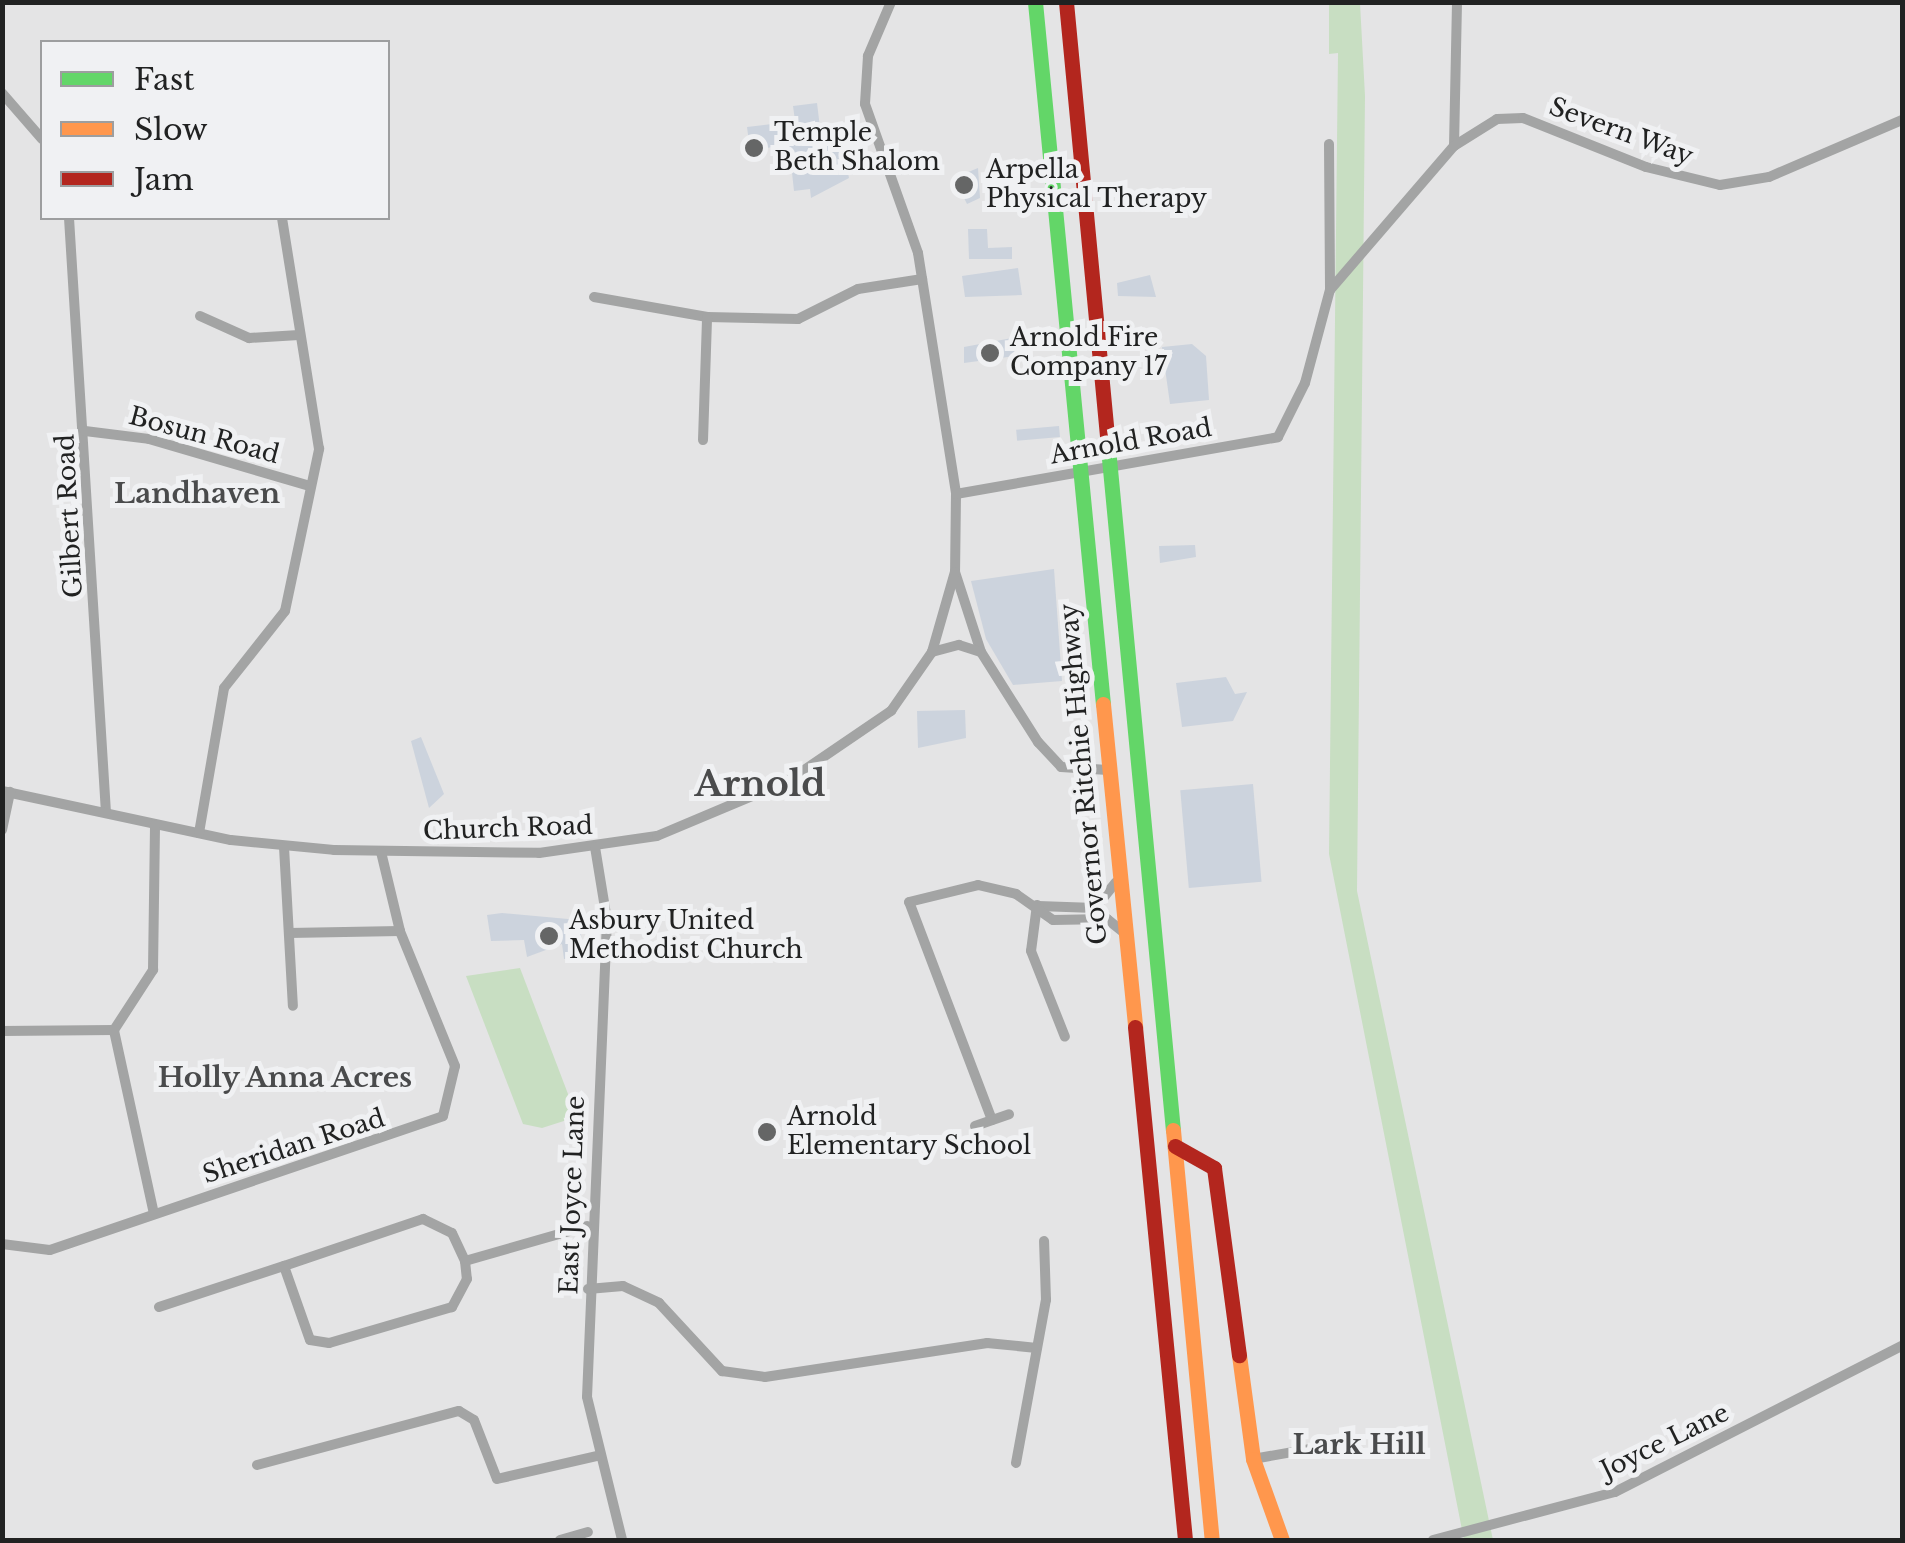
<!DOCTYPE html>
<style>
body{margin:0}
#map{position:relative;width:1905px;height:1543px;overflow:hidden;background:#e4e4e5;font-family:"Libre Baskerville",serif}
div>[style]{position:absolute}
.green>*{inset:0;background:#c8dec2}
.building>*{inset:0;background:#ccd3dd;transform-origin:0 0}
.street>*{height:10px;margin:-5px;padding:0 5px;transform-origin:5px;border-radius:5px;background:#a3a4a4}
.fast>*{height:15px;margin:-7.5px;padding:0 7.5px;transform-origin:7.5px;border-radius:7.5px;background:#63d668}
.slow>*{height:15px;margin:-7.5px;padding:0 7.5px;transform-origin:7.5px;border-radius:7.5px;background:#ff974d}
.jam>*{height:15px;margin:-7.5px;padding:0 7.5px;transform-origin:7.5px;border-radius:7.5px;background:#b3261e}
.dots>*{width:28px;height:28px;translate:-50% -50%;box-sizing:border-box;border:5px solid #f0f1f3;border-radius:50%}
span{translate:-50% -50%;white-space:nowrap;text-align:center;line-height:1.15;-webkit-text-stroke:10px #f0f1f3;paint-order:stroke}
.street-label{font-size:25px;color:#212222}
.poi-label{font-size:25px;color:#212222}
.left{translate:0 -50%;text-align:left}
.neighbourhood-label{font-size:28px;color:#4a4b4c;font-weight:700}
.district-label{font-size:35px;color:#4a4b4c;font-weight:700}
.frame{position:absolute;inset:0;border:5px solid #212222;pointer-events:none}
.legend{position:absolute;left:40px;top:40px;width:350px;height:180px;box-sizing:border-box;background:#f0f1f3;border:2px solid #9d9e9f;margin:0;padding:12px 18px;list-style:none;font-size:30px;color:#212222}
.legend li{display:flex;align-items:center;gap:20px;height:50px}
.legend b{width:50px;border:2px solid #9d9e9f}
</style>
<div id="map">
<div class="green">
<i style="clip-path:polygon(1329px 3px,1360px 3px,1365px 96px,1357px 891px,1493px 1540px,1464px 1540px,1329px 854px,1338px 53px,1329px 54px)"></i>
<i style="clip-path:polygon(520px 968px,573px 1107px,567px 1120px,542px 1128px,523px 1124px,466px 976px)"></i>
</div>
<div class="building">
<i style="clip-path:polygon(817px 103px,822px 144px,842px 142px,849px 178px,811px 198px,810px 189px,794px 191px,789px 145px,750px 150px,747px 127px,795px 121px,793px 106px)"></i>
<i style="clip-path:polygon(978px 168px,980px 198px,967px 204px,954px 178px)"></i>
<i style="clip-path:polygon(968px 229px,987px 229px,988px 248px,1012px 247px,1012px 259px,969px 259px)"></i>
<i style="clip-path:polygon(1018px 268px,1022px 295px,965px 297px,962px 276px)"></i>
<i style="clip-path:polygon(1150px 275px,1156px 297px,1118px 296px,1117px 283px)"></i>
<i style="clip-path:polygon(1012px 338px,1015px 356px,964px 363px,964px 347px)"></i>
<i style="clip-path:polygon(1192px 344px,1206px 356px,1209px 400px,1170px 404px,1162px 347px)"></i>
<i style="left:1059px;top:426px;width:11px;height:43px;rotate:85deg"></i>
<i style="clip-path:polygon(1195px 545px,1196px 557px,1160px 563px,1159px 546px)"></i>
<i style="clip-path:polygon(1054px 569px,1062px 681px,1013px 685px,986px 639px,971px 581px)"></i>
<i style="clip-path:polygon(1226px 677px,1235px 694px,1247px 692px,1233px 721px,1182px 727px,1176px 683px)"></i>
<i style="clip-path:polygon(965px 710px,966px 738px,918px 748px,917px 711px)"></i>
<i style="clip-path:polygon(421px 737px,444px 794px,429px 808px,411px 741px)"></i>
<i style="left:1253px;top:784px;width:98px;height:73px;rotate:85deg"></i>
<i style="clip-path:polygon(502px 913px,579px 920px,584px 956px,564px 959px,562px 944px,527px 957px,524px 940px,491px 941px,487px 915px)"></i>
</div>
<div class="street">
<i style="left:891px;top:2px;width:59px;rotate:113.1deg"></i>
<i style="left:868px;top:56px;width:48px;rotate:93.6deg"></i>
<i style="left:865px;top:104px;width:158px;rotate:70.4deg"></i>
<i style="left:918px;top:253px;width:244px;rotate:81deg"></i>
<i style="left:956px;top:494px;width:78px;rotate:90.7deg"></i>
<i style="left:955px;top:572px;width:84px;rotate:72deg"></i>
<i style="left:981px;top:652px;width:107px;rotate:57.7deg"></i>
<i style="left:1038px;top:742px;width:34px;rotate:47deg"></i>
<i style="left:1061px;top:767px;width:47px;rotate:3.7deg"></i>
<i style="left:2px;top:93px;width:61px;rotate:49deg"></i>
<i style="left:1329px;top:144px;width:146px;rotate:89.6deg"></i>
<i style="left:1454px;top:146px;width:144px;rotate:-88.8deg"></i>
<i style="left:69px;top:218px;width:595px;rotate:86.44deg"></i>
<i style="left:594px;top:297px;width:115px;rotate:10deg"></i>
<i style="left:707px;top:317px;width:91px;rotate:1.3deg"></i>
<i style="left:798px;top:319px;width:67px;rotate:-26.6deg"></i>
<i style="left:858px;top:289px;width:65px;rotate:-8.9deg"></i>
<i style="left:200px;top:316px;width:54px;rotate:24.2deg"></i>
<i style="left:249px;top:338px;width:50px;rotate:-3.4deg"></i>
<i style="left:85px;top:431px;width:64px;rotate:7.1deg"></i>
<i style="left:149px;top:439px;width:168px;rotate:16.3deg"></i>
<i style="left:703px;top:440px;width:123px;rotate:-88.1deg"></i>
<i style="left:956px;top:494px;width:327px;rotate:-10deg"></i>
<i style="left:1278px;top:437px;width:60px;rotate:-63.4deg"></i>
<i style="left:1305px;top:383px;width:96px;rotate:-75deg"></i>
<i style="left:1330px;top:290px;width:190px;rotate:-49.3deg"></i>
<i style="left:1454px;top:146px;width:51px;rotate:-32.1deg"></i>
<i style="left:1497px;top:119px;width:26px;rotate:-2deg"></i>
<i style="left:1523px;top:118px;width:132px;rotate:21.7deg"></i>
<i style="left:1646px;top:167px;width:76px;rotate:13.7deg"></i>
<i style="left:1720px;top:185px;width:50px;rotate:-9.3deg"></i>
<i style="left:1769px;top:177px;width:145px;rotate:-23.2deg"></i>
<i style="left:932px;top:652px;width:28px;rotate:-15deg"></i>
<i style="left:959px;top:645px;width:22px;rotate:18deg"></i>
<i style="left:2px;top:791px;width:234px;rotate:12.1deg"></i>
<i style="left:231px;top:840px;width:103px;rotate:5.5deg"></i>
<i style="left:334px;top:850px;width:205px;rotate:0.8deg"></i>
<i style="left:539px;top:853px;width:119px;rotate:-8.2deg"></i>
<i style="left:657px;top:836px;width:142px;rotate:-22.8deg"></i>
<i style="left:788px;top:781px;width:125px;rotate:-34.2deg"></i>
<i style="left:891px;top:711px;width:72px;rotate:-55.2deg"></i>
<i style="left:932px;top:652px;width:83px;rotate:-74deg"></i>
<i style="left:2px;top:830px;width:39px;rotate:-78deg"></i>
<i style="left:199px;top:833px;width:147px;rotate:-80.2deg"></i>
<i style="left:224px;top:688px;width:98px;rotate:-51.6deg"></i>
<i style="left:285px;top:611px;width:166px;rotate:-78.1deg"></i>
<i style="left:319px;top:449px;width:234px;rotate:-99.1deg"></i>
<i style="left:284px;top:847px;width:159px;rotate:86.8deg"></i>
<i style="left:595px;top:847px;width:74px;rotate:80.7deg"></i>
<i style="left:607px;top:920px;width:477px;rotate:92.4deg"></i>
<i style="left:587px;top:1397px;width:147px;rotate:76.2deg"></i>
<i style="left:1037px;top:905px;width:46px;rotate:97.4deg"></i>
<i style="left:1031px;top:951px;width:92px;rotate:68.4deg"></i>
<i style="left:1038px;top:906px;width:57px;rotate:2deg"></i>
<i style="left:1095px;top:908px;width:33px;rotate:-51deg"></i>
<i style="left:289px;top:933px;width:111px;rotate:-1deg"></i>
<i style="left:2px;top:1031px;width:112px;rotate:-0.5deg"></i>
<i style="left:992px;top:1120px;width:233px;rotate:-110.8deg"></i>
<i style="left:909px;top:902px;width:71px;rotate:-13.8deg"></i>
<i style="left:978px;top:885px;width:39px;rotate:13deg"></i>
<i style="left:1016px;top:894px;width:45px;rotate:35.1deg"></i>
<i style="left:1053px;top:920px;width:54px;rotate:-1.1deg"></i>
<i style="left:1107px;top:919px;width:21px;rotate:39deg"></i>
<i style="left:975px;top:1126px;width:36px;rotate:-19deg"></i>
<i style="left:154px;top:1214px;width:188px;rotate:-102.3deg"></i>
<i style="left:114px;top:1030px;width:72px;rotate:-57deg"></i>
<i style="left:153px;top:970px;width:145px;rotate:-89.2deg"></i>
<i style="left:423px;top:1219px;width:32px;rotate:26deg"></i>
<i style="left:452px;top:1233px;width:31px;rotate:65deg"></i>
<i style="left:465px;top:1261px;width:18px;rotate:84deg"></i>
<i style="left:467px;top:1279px;width:32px;rotate:118deg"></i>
<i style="left:452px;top:1307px;width:128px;rotate:163.7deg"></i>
<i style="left:329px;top:1343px;width:19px;rotate:-171deg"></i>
<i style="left:310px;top:1340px;width:78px;rotate:-109.4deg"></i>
<i style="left:284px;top:1266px;width:147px;rotate:-18.7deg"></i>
<i style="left:2px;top:1244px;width:48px;rotate:7.1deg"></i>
<i style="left:50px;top:1250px;width:415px;rotate:-18.8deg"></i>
<i style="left:443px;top:1116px;width:51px;rotate:-76.5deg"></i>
<i style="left:455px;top:1066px;width:146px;rotate:-112.2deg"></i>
<i style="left:400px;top:931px;width:81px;rotate:-103.5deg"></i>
<i style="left:465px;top:1261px;width:127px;rotate:-16deg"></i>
<i style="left:588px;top:1289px;width:35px;rotate:-5deg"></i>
<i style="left:623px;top:1286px;width:40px;rotate:25deg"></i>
<i style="left:659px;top:1303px;width:93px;rotate:47.2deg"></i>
<i style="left:722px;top:1371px;width:43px;rotate:7.9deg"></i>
<i style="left:765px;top:1377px;width:225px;rotate:-8.7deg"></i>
<i style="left:987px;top:1343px;width:50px;rotate:5.7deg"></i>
<i style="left:159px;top:1307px;width:132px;rotate:-18.2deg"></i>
<i style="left:1253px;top:1459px;width:104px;rotate:-10deg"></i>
<i style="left:1016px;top:1463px;width:166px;rotate:-79.6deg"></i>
<i style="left:1046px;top:1300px;width:59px;rotate:-91.9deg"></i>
<i style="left:257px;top:1465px;width:209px;rotate:-15deg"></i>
<i style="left:459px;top:1411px;width:17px;rotate:31deg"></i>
<i style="left:474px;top:1420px;width:63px;rotate:68.7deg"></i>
<i style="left:497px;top:1479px;width:103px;rotate:-13deg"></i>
<i style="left:560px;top:1540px;width:29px;rotate:-16deg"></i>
<i style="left:1433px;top:1540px;width:188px;rotate:-14.8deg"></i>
<i style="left:1615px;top:1492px;width:322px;rotate:-27deg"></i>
</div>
<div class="fast">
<i style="left:1035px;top:2px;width:705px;rotate:84.47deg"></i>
<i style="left:1108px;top:448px;width:685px;rotate:84.56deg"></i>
</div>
<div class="slow">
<i style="left:1103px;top:704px;width:325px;rotate:84.3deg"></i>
<i style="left:1173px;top:1130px;width:412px;rotate:84.6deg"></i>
<i style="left:1239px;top:1355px;width:105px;rotate:82.3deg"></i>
<i style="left:1253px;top:1459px;width:86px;rotate:70.3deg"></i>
</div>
<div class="jam">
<i style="left:1066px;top:2px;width:448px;rotate:84.6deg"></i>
<i style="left:1135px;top:1027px;width:515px;rotate:84.43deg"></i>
<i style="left:1175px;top:1146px;width:45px;rotate:29.4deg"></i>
<i style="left:1214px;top:1168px;width:189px;rotate:82.4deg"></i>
</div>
<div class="dots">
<i style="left:754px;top:148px;background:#656666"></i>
<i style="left:964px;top:185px;background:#656666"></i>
<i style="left:990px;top:353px;background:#656666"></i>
<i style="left:549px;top:936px;background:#656666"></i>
<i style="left:767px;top:1132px;background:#656666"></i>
</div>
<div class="street-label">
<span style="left:1621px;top:132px;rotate:20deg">Severn Way</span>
<span style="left:204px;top:436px;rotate:15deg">Bosun Road</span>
<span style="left:1131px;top:442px;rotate:-10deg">Arnold Road</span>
<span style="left:70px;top:516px;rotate:-93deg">Gilbert Road</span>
<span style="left:1084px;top:774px;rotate:-95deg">Governor Ritchie Highway</span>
<span style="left:508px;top:829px;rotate:-2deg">Church Road</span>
<span style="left:294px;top:1147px;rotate:-18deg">Sheridan Road</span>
<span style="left:573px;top:1195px;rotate:-88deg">East Joyce Lane</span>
<span style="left:1665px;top:1442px;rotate:-26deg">Joyce Lane</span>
</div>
<div class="poi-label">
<span class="left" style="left:774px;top:148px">Temple<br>Beth Shalom</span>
<span class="left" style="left:986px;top:185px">Arpella<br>Physical Therapy</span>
<span class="left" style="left:1010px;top:353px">Arnold Fire<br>Company 17</span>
<span class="left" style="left:569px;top:936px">Asbury United<br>Methodist Church</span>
<span class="left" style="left:787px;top:1132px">Arnold<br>Elementary School</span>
</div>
<div class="neighbourhood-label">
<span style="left:197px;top:494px">Landhaven</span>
<span style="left:285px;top:1078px">Holly Anna Acres</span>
<span style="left:1359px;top:1445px">Lark Hill</span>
</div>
<div class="district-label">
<span style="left:760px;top:784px">Arnold</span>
</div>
<div class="frame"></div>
<ul class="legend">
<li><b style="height:12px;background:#63d668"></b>Fast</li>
<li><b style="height:12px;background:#ff974d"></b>Slow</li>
<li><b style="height:12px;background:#b3261e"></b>Jam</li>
</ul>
</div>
